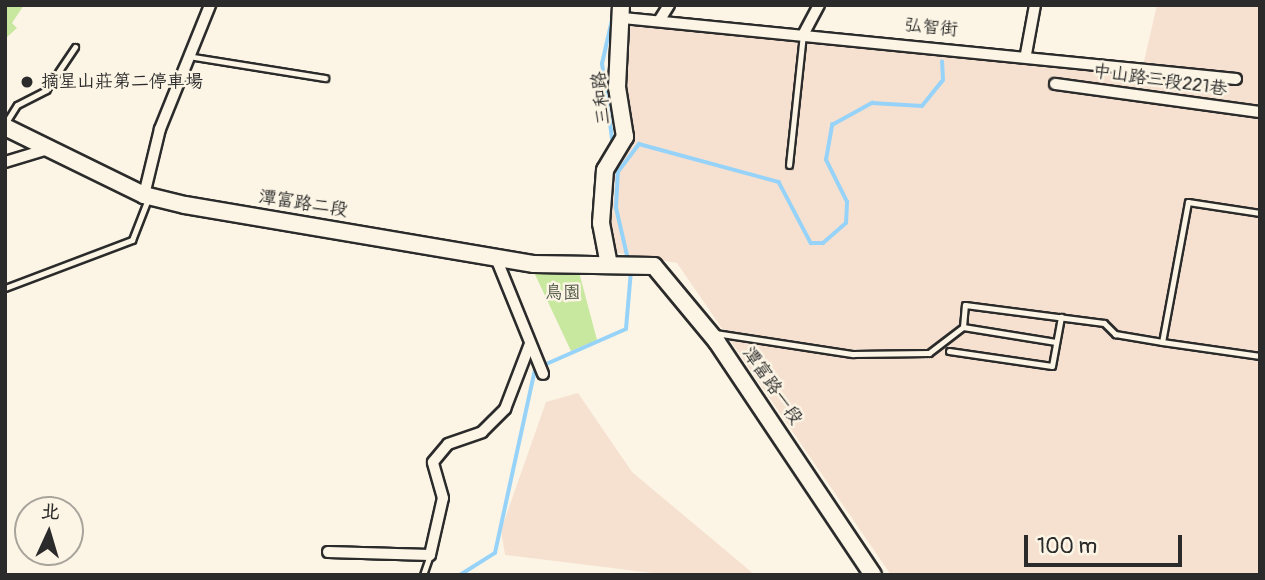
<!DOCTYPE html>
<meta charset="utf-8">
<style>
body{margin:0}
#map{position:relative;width:1265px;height:580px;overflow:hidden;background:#fcf5e5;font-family:Pangolin,"LXGW WenKai TC",sans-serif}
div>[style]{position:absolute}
.built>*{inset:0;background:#f6e1d0}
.green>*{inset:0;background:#c8e79f}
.stream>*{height:3.5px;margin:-1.75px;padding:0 1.75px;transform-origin:1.75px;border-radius:1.75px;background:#97d3f8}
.roads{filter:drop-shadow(2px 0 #2b2b2b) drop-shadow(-2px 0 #2b2b2b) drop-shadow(0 2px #2b2b2b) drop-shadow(0 -2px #2b2b2b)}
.lane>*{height:5px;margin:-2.5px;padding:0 2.5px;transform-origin:2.5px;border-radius:2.5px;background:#fcf5e5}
.street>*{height:10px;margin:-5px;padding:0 5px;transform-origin:5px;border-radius:5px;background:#fcf5e5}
.secondary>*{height:16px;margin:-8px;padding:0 8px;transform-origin:8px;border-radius:8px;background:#fcf5e5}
.dots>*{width:19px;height:19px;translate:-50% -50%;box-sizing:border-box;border:4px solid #fcf5e5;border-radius:50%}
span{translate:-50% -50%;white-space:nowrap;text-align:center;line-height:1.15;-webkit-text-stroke:5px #fcf5e5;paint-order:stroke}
.street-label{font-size:18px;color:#2b2b2b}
.poi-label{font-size:18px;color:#2b2b2b}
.left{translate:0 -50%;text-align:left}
.park-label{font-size:18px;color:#525a48}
.frame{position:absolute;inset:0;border:7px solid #2b2b2b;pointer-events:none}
.north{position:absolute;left:14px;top:496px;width:70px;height:70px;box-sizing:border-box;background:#fcf5e5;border:2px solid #a8a49b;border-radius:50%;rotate:4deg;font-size:19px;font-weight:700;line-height:28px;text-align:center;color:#2b2b2b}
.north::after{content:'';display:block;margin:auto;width:24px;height:32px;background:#2b2b2b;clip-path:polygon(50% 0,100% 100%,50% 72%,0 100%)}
.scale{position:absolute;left:1024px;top:535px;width:158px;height:32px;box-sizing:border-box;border:4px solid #2b2b2b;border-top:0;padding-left:9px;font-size:21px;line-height:24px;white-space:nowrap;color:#2b2b2b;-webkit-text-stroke:5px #fcf5e5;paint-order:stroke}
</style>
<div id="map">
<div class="built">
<i style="clip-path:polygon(1157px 5px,1260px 5px,1260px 575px,891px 575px,677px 263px,613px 252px,606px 180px,632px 132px,620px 65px,628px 26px,1142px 70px)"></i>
<i style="clip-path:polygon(578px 393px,632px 472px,755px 575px,669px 575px,505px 555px,501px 530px,546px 402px)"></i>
</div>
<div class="green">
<i style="clip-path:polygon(5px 5px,24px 5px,12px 23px,17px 28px,5px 39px)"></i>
<i style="clip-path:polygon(532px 268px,579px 272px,597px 340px,571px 351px)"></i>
</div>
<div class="stream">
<i style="left:613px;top:146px;width:83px;rotate:-97.6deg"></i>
<i style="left:602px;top:64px;width:58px;rotate:-77.2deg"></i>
<i style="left:628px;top:260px;width:53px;rotate:-103deg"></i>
<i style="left:616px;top:208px;width:36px;rotate:-87deg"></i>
<i style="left:618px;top:172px;width:35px;rotate:-53deg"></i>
<i style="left:639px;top:144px;width:145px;rotate:15.2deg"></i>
<i style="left:779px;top:182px;width:69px;rotate:62.3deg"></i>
<i style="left:811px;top:243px;width:12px"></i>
<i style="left:823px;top:243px;width:30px;rotate:-41deg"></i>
<i style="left:846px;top:223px;width:21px;rotate:-87deg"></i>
<i style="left:847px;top:202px;width:47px;rotate:-116.6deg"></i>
<i style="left:826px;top:160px;width:36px;rotate:-80deg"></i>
<i style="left:832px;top:125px;width:46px;rotate:-28.8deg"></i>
<i style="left:872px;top:103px;width:50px;rotate:3.4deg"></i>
<i style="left:922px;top:106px;width:33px;rotate:-51deg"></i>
<i style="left:943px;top:80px;width:18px;rotate:-93deg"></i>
<i style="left:460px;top:575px;width:41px;rotate:-32.2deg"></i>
<i style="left:495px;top:553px;width:188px;rotate:-77.7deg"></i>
<i style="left:535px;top:369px;width:99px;rotate:-23.7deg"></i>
<i style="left:626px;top:329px;width:58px;rotate:-85.1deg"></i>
</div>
<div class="roads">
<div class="lane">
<i style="left:194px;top:57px;width:133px;rotate:9.1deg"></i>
<i style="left:5px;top:124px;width:22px;rotate:-58deg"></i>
<i style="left:17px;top:105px;width:33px;rotate:-27deg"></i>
<i style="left:46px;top:90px;width:52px;rotate:-56deg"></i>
<i style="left:789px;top:165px;width:131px;rotate:-83.9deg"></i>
<i style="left:1260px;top:213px;width:73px;rotate:-171.3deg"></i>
<i style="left:1188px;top:202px;width:142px;rotate:100.5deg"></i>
<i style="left:1162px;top:342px;width:99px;rotate:8.1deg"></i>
<i style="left:5px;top:288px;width:136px;rotate:-20.7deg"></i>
<i style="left:132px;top:240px;width:44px;rotate:-68.7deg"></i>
<i style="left:963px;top:327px;width:94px;rotate:9.2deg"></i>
<i style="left:715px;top:333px;width:140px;rotate:8.7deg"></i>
<i style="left:853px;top:354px;width:76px;rotate:-0.8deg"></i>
<i style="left:929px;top:353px;width:43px;rotate:-37.4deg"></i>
<i style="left:963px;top:327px;width:22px;rotate:-85deg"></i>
<i style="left:965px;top:305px;width:140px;rotate:7.4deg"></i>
<i style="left:1104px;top:323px;width:16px;rotate:45deg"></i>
<i style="left:1115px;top:334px;width:48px;rotate:9.7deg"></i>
<i style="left:949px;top:351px;width:104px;rotate:8.3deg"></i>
<i style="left:1052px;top:366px;width:50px;rotate:-79.6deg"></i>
<i style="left:423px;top:575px;width:21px;rotate:-71deg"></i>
</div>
<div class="street">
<i style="left:623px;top:18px;width:616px;rotate:5.68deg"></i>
<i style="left:659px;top:21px;width:19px;rotate:-58deg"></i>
<i style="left:803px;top:35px;width:34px;rotate:-62deg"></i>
<i style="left:1026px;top:54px;width:50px;rotate:-79.6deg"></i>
<i style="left:1055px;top:84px;width:207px;rotate:7.8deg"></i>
<i style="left:5px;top:162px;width:45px;rotate:-16.8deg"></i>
<i style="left:144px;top:195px;width:68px;rotate:-76.4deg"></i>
<i style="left:160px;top:129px;width:134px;rotate:-68deg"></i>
<i style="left:496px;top:258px;width:125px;rotate:67.9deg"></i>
<i style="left:328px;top:552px;width:102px;rotate:1.7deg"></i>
<i style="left:430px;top:555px;width:58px;rotate:-77.2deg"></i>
<i style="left:443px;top:498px;width:37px;rotate:-106deg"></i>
<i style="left:433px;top:462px;width:23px;rotate:-50deg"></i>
<i style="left:448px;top:444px;width:36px;rotate:-19deg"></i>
<i style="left:482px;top:432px;width:33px;rotate:-45deg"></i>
<i style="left:505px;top:409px;width:70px;rotate:-69deg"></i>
</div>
<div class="secondary">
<i style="left:5px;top:127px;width:155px;rotate:26.1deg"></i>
<i style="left:144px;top:195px;width:42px;rotate:13.7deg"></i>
<i style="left:185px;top:205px;width:354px;rotate:9.6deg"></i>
<i style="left:534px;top:264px;width:120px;rotate:1deg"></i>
<i style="left:654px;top:266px;width:99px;rotate:50.3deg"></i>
<i style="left:717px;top:342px;width:280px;rotate:56.2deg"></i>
<i style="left:609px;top:265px;width:43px;rotate:-100.8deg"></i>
<i style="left:601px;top:223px;width:53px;rotate:-85.7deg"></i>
<i style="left:605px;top:170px;width:39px;rotate:-59deg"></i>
<i style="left:625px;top:137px;width:51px;rotate:-99.1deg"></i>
<i style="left:617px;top:87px;width:82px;rotate:-87.2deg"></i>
</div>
</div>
<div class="dots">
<i style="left:27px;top:82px;background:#2b2b2b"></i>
</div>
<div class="street-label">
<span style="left:931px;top:28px;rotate:5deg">弘智街</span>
<span style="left:1160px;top:81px;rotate:8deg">中山路三段221巷</span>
<span style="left:602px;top:98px;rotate:-96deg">三和路</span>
<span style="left:303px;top:204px;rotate:9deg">潭富路二段</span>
<span style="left:772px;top:386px;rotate:55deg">潭富路一段</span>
</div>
<div class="poi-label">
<span class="left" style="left:41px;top:82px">摘星山莊第二停車場</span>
</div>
<div class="park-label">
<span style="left:563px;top:293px">鳥園</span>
</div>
<div class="frame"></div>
<div class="north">北</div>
<div class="scale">100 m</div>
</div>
